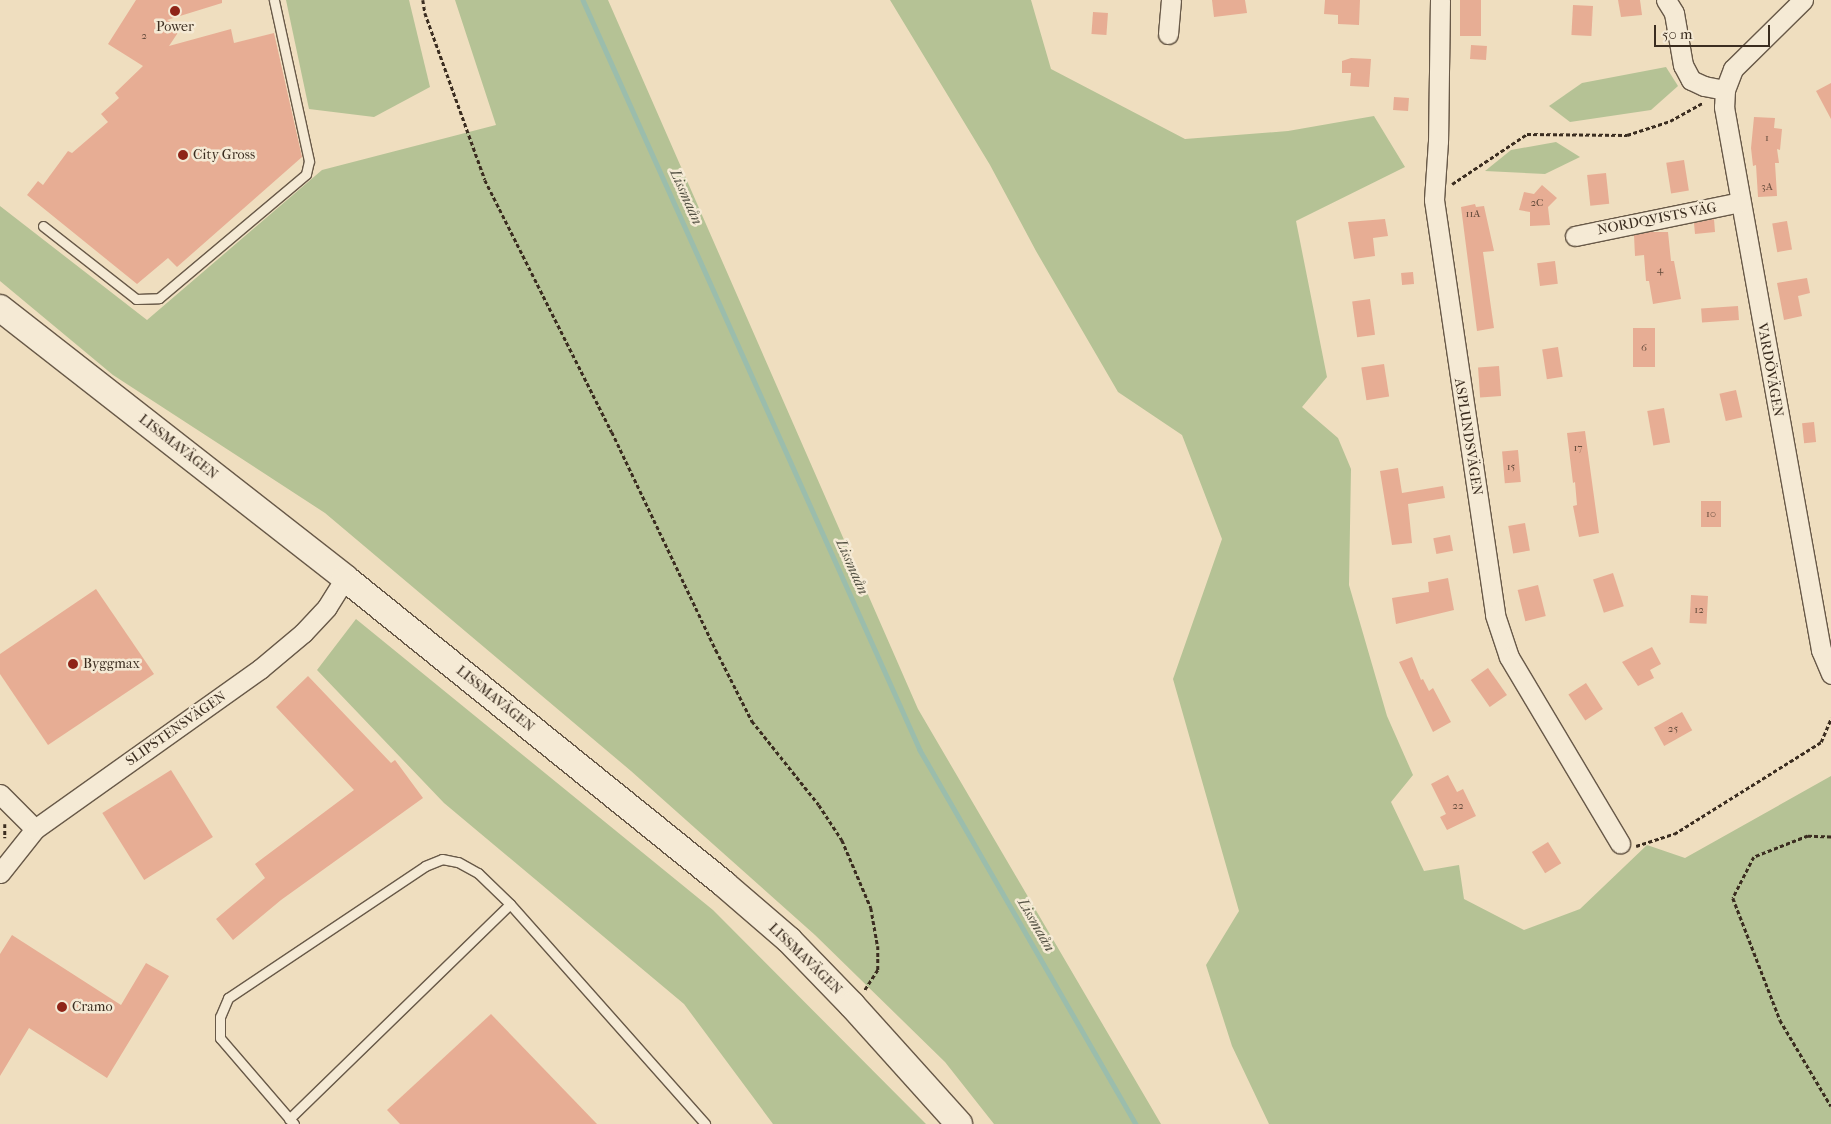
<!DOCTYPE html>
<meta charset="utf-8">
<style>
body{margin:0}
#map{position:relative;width:1831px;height:1124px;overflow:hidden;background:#efdebf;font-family:"IM FELL French Canon",serif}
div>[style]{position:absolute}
.green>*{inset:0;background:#b5c295}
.stream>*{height:4.5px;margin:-2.25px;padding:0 2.25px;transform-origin:2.25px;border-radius:2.25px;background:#9bbdac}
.building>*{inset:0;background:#e7ad94;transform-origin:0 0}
.path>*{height:2.5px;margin-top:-1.25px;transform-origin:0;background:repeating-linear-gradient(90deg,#3b2d20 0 4px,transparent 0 6.5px)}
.roads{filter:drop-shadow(1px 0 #685948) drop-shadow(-1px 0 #685948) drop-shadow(0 1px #685948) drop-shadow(0 -1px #685948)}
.lane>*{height:9px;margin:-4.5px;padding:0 4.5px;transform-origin:4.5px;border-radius:4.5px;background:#f5ead5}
.street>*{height:19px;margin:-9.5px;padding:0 9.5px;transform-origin:9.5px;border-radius:9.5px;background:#f5ead5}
.secondary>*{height:26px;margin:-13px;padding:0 13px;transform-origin:13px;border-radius:13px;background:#f5ead5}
.dots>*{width:14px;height:14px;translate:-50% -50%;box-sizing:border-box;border:2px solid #f5ead5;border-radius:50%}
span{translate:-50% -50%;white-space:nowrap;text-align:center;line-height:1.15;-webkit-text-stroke:5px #f5ead5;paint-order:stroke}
.number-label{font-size:11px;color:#664d3d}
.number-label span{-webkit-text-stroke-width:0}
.poi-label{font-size:14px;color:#3b2d20}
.left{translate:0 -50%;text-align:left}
.street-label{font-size:14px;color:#3b2d20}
.water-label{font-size:15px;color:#535143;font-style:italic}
.scale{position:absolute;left:1654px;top:25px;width:116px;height:22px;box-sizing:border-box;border:2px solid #3b2d20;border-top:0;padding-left:6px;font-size:15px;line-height:18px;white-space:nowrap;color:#3b2d20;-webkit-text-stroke:4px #f5ead5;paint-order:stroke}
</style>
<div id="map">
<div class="green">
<i style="clip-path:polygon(286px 0,409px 0,430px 87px,374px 117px,309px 109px)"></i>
<i style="clip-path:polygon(455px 0,608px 0,918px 709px,1161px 1124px,994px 1124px,945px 1062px,815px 935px,631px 771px,325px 513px,113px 375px,0 281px,0 206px,147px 320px,322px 170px,496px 125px)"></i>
<i style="clip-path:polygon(890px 0,1031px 0,1051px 69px,1185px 139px,1288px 131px,1374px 116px,1405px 167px,1296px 221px,1327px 377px,1302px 407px,1338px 438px,1351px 469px,1349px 585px,1387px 716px,1413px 775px,1391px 802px,1424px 871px,1459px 865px,1464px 899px,1524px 930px,1580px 909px,1647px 845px,1685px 858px,1831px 776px,1831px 1124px,1269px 1124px,1232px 1046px,1206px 965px,1239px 911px,1173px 679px,1222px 539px,1182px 435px,1118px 392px,1036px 251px,990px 165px)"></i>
<i style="clip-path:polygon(1666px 67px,1678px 86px,1651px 110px,1570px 122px,1549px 106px,1582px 83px)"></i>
<i style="clip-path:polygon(1556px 142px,1580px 157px,1545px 174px,1485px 171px,1511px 150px)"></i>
<i style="clip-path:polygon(356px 619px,713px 910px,926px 1124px,773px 1124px,684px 1004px,444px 803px,317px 670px)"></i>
</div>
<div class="stream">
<i style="left:583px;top:0;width:822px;rotate:65.8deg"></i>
<i style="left:920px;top:750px;width:432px;rotate:60deg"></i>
</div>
<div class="building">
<i style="clip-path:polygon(136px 0,222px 0,222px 3px,167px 20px,181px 28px,169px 46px,231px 29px,234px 43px,274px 33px,302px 157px,177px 267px,168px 258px,137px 284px,27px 195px,38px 181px,43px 185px,68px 151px,72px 153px,108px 122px,101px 114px,119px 98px,115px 93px,143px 66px,108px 44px)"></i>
<i style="clip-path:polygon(1212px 0,1245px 0,1247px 13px,1214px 17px)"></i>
<i style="clip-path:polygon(1325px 0,1360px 0,1359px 25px,1338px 24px,1338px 15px,1324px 14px)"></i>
<i style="left:1460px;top:0;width:21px;height:36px"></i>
<i style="clip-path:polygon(1618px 0,1640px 0,1642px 15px,1621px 17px)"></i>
<i style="left:1573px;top:5px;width:20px;height:30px;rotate:3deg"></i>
<i style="left:1093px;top:12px;width:15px;height:22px;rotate:4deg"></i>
<i style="left:1471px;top:45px;width:16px;height:14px;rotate:4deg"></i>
<i style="clip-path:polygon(1351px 58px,1371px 59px,1369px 87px,1350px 86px,1351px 73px,1342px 73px,1342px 61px)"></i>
<i style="clip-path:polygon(1831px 83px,1831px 119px,1816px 91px)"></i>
<i style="left:1394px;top:97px;width:15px;height:13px;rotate:4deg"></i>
<i style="clip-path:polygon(1754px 117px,1775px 118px,1774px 128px,1782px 129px,1780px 150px,1777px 149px,1779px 163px,1775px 163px,1777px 196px,1758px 197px,1756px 165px,1753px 166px,1751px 148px)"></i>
<i style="left:1684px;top:160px;width:31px;height:18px;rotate:81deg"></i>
<i style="left:1606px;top:173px;width:31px;height:19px;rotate:84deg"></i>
<i style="clip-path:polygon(1542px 185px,1557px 198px,1548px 207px,1550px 225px,1530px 226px,1530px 212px,1519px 210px,1524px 192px,1534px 194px)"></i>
<i style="clip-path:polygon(1475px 204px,1476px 207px,1484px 206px,1494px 251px,1483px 252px,1494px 328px,1477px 331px,1461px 207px)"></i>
<i style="clip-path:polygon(1385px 219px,1388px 236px,1373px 238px,1375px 256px,1354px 259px,1348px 222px)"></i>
<i style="clip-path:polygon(1714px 219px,1715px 232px,1695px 234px,1694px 223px)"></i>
<i style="left:1787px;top:221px;width:29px;height:15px;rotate:80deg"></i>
<i style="clip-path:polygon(1649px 232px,1668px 232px,1671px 261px,1674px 261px,1681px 299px,1653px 304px,1649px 281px,1646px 281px,1644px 255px,1635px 256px,1634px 235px)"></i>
<i style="left:1555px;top:261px;width:23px;height:18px;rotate:83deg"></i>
<i style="left:1413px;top:272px;width:12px;height:12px;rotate:85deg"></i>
<i style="clip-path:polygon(1807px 278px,1810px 293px,1798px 296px,1802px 316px,1784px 320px,1777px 283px)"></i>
<i style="left:1370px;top:299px;width:36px;height:18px;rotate:82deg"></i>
<i style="left:1738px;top:306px;width:14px;height:37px;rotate:86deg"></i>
<i style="left:1633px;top:328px;width:22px;height:39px"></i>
<i style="left:1558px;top:347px;width:30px;height:16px;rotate:81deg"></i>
<i style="left:1384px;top:364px;width:33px;height:23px;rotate:81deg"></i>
<i style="left:1499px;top:366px;width:30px;height:21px;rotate:86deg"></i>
<i style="left:1736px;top:390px;width:28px;height:17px;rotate:77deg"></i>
<i style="left:1664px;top:408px;width:35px;height:17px;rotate:80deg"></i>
<i style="left:1814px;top:422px;width:20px;height:12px;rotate:84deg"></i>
<i style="clip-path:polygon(1585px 431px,1599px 533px,1579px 537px,1573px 506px,1577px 505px,1575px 482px,1573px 483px,1567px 433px)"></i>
<i style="left:1518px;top:450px;width:32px;height:16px;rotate:85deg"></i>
<i style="clip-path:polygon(1398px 468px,1402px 493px,1443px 486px,1445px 498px,1408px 504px,1412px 543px,1392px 545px,1380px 471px)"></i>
<i style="left:1701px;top:501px;width:20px;height:26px"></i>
<i style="left:1525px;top:523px;width:28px;height:17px;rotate:80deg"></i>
<i style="left:1450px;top:535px;width:16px;height:17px;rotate:79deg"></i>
<i style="left:1613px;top:573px;width:35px;height:21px;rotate:72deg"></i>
<i style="clip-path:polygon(1448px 578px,1454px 610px,1396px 624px,1392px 598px,1429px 592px,1428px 582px)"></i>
<i style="left:1538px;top:585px;width:32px;height:21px;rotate:76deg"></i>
<i style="clip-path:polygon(96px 589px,154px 674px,48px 745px,0 674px,0 654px)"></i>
<i style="left:1691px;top:595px;width:17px;height:28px;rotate:3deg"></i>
<i style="clip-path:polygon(1652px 647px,1661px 664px,1650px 670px,1654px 678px,1638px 686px,1622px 662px)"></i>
<i style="clip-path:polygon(1412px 657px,1421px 680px,1423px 679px,1429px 691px,1433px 688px,1451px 722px,1433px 732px,1399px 662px)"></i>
<i style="left:1488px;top:668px;width:33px;height:21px;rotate:55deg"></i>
<i style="clip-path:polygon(308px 676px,391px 763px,395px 760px,423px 798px,281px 900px,233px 940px,216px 919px,265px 878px,255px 864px,354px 790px,276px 707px)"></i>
<i style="left:1586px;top:683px;width:31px;height:21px;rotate:57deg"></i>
<i style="left:1682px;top:712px;width:21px;height:32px;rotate:61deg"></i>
<i style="left:171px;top:770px;width:79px;height:81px;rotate:58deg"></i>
<i style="clip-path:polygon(1448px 775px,1457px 792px,1463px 789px,1476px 816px,1447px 830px,1440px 817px,1446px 814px,1431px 784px)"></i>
<i style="left:1548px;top:842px;width:25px;height:19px;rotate:58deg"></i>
<i style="clip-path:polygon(12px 935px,121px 1005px,146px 963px,169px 976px,107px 1078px,29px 1028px,0 1076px,0 954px)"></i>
<i style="clip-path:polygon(491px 1014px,597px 1124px,400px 1124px,387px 1110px)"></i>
</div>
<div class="path">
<i style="left:423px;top:0;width:13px;rotate:81deg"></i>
<i style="left:425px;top:13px;width:177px;rotate:70.2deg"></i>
<i style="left:485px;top:180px;width:282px;rotate:63.3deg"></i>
<i style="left:612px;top:432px;width:242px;rotate:64.5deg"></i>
<i style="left:716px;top:650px;width:80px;rotate:63.1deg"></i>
<i style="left:752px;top:721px;width:107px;rotate:51.4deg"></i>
<i style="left:819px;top:805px;width:42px;rotate:56.7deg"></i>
<i style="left:842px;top:840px;width:74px;rotate:66.9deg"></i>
<i style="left:871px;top:908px;width:39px;rotate:80deg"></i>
<i style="left:878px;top:946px;width:24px;rotate:90deg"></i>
<i style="left:878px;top:970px;width:24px;rotate:123deg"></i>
<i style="left:1452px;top:184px;width:90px;rotate:-33.7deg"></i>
<i style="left:1527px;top:134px;width:100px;rotate:0.6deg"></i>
<i style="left:1627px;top:135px;width:45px;rotate:-18deg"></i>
<i style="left:1670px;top:121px;width:37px;rotate:-29deg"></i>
<i style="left:5px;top:824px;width:14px;rotate:90deg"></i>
<i style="left:1831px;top:837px;width:23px;rotate:-178deg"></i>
<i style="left:1808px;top:836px;width:58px;rotate:158.7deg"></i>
<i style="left:1754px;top:857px;width:46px;rotate:117.1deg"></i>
<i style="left:1733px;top:898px;width:131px;rotate:68.9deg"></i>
<i style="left:1780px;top:1020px;width:100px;rotate:59.3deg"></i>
<i style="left:1636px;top:846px;width:40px;rotate:-18deg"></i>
<i style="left:1674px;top:834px;width:173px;rotate:-32deg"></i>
<i style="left:1821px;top:742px;width:26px;rotate:-67deg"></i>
</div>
<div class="roads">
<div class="lane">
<i style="left:43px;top:226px;width:118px;rotate:38.1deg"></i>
<i style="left:136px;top:299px;width:23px;rotate:-2deg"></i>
<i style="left:159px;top:298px;width:192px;rotate:-40.1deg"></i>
<i style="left:306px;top:174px;width:13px;rotate:-77deg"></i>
<i style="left:309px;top:161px;width:165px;rotate:-102.3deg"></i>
<i style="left:289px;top:1119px;width:308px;rotate:-44.2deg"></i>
<i style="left:510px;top:904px;width:294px;rotate:48.4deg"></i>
<i style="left:294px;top:1124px;width:113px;rotate:-130.7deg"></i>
<i style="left:220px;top:1038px;width:21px;rotate:-90deg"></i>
<i style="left:220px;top:1017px;width:21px;rotate:-67deg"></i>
<i style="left:228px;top:998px;width:237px;rotate:-33.8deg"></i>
<i style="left:425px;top:866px;width:18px;rotate:-22deg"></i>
<i style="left:442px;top:859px;width:16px;rotate:11deg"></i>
<i style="left:458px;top:862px;width:23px;rotate:29deg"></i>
<i style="left:478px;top:873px;width:45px;rotate:44.1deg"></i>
</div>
<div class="street">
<i style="left:1440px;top:0;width:141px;rotate:90.8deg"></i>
<i style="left:1438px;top:141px;width:59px;rotate:93.9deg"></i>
<i style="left:1434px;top:200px;width:419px;rotate:81.6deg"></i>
<i style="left:1495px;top:615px;width:44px;rotate:71.6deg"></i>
<i style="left:1509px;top:657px;width:217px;rotate:59.2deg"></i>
<i style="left:1666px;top:0;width:15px;rotate:58deg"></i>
<i style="left:1674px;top:13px;width:53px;rotate:80.2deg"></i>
<i style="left:1683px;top:65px;width:17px;rotate:62deg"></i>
<i style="left:1691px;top:80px;width:14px;rotate:25deg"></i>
<i style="left:1704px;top:86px;width:21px;rotate:11deg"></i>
<i style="left:1803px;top:0;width:98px;rotate:135.4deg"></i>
<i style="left:1733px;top:69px;width:22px;rotate:111deg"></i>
<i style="left:1725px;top:90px;width:17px;rotate:93deg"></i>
<i style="left:1724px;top:107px;width:552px;rotate:79.87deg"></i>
<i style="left:1821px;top:650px;width:26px;rotate:67deg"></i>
<i style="left:1168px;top:34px;width:34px;rotate:-85deg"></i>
<i style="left:1575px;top:236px;width:168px;rotate:-11.6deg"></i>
<i style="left:0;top:794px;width:49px;rotate:45deg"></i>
<i style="left:0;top:873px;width:56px;rotate:-51.5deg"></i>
<i style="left:35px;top:829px;width:276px;rotate:-35.4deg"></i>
<i style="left:260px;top:669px;width:56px;rotate:-39.9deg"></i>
<i style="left:303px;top:633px;width:35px;rotate:-47deg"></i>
<i style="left:327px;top:607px;width:34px;rotate:-58deg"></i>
</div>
<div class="secondary">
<i style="left:0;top:308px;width:438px;rotate:38deg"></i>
<i style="left:345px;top:578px;width:487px;rotate:38.9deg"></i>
<i style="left:724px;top:884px;width:86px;rotate:40.7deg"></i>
<i style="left:789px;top:940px;width:91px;rotate:45.9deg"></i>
<i style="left:852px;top:1005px;width:160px;rotate:48deg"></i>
</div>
</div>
<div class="dots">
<i style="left:175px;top:11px;background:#8f2418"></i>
<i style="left:183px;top:155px;background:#8f2418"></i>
<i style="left:73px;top:664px;background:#8f2418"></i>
<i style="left:62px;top:1007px;background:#8f2418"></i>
</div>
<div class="number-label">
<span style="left:144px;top:36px">2</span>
<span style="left:1767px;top:138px">1</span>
<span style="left:1767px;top:187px">3A</span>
<span style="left:1537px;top:203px">2C</span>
<span style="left:1473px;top:214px">11A</span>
<span style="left:1660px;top:270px">4</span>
<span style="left:1644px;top:348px">6</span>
<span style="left:1578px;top:448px">17</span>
<span style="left:1511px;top:467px">15</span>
<span style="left:1711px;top:514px">10</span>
<span style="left:1699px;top:610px">12</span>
<span style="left:1673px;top:729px">25</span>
<span style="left:1458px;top:806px">22</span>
</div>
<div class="poi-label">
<span style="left:175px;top:27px">Power</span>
<span class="left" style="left:193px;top:155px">City Gross</span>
<span class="left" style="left:83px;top:664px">Byggmax</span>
<span class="left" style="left:72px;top:1007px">Cramo</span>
</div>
<div class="street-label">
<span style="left:1657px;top:219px;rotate:-11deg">NORDQVISTS VÄG</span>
<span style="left:1770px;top:370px;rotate:80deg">VARDÖVÄGEN</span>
<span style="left:1468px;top:437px;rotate:81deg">ASPLUNDSVÄGEN</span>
<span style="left:178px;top:447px;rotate:38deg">LISSMAVÄGEN</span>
<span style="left:495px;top:699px;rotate:39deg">LISSMAVÄGEN</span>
<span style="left:176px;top:729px;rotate:-35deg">SLIPSTENSVÄGEN</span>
<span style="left:805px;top:959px;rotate:44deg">LISSMAVÄGEN</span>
</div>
<div class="water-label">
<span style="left:686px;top:197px;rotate:66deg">Lissmaån</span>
<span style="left:852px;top:567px;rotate:66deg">Lissmaån</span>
<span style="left:1036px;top:925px;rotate:60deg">Lissmaån</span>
</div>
<div class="scale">50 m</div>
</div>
